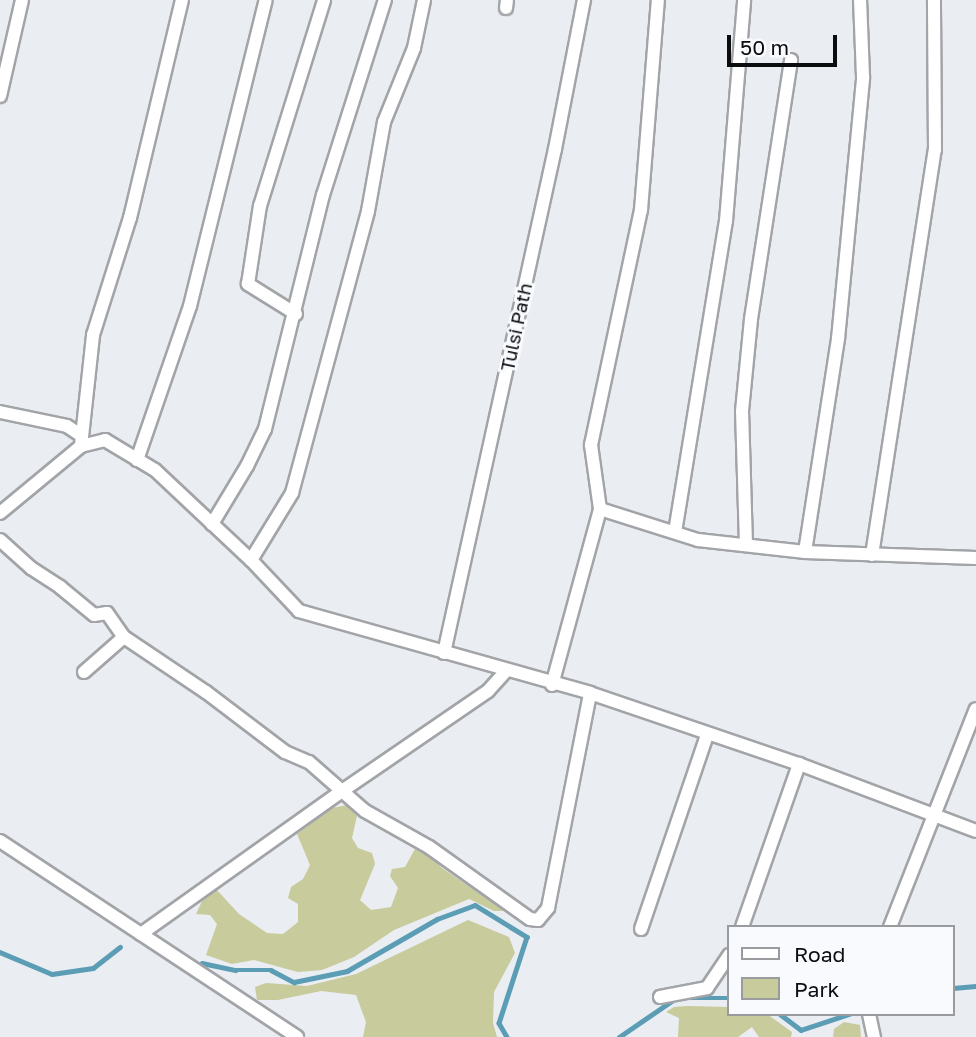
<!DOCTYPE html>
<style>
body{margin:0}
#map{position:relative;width:976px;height:1037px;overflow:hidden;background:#eaedf1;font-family:"Golos Text",sans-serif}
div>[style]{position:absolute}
.green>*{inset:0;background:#c8cb9b}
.stream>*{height:4.5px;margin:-2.25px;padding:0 2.25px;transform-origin:2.25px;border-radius:2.25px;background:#5a9db5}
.roads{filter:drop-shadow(2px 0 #a2a4a8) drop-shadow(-2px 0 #a2a4a8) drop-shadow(0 2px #a2a4a8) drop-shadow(0 -2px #a2a4a8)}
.minor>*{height:12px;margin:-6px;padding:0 6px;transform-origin:6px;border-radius:6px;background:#fff}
span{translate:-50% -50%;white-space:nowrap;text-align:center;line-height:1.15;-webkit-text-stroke:6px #f8fafe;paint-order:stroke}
.street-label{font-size:19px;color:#0c0d0e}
.legend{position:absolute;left:727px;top:925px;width:228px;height:91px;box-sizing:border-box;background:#f8fafe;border:2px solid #9a9b9e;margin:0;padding:9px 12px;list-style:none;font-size:21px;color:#0c0d0e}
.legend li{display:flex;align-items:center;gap:14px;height:35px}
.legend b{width:35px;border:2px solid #9a9b9e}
.scale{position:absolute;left:727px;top:35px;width:110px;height:32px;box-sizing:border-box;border:4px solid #0c0d0e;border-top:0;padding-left:9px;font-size:21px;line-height:24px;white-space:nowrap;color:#0c0d0e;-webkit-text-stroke:5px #f8fafe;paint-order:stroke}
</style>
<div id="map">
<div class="green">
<i style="clip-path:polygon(347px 805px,357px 816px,352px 838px,358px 848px,372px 853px,375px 864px,360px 900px,371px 910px,391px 907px,398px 888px,390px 876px,392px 869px,405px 867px,415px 849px,429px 855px,442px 868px,505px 911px,494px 911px,469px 899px,394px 930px,354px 957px,322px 970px,298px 972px,254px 960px,232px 964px,206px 955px,217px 924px,210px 915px,196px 914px,204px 897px,216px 889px,239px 914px,267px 933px,283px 934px,298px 922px,298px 904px,288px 898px,291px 887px,303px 879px,310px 865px,297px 834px,332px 808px)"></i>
<i style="clip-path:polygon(468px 920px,509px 937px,515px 953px,494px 992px,493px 1023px,497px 1037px,363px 1037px,366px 1022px,356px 995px,321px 991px,278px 1000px,257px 1000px,255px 987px,266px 983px,307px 986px,356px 974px)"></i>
<i style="clip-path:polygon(687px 1006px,729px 1007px,729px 1014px,767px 1014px,792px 1032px,791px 1037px,759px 1037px,752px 1027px,738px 1037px,678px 1037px,679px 1018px,666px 1012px,674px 1007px)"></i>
<i style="clip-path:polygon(844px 1022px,860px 1025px,861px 1037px,833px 1037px,834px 1029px)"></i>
</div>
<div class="stream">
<i style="left:0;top:952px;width:56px;rotate:22.9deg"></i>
<i style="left:52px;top:974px;width:41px;rotate:-8.3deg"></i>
<i style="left:93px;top:968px;width:34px;rotate:-38deg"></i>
<i style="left:202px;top:963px;width:34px;rotate:12deg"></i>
<i style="left:235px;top:970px;width:36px"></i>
<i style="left:271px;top:970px;width:26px;rotate:28deg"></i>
<i style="left:294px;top:982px;width:54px;rotate:-11.7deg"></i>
<i style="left:347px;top:971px;width:104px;rotate:-30deg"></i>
<i style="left:437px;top:919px;width:40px;rotate:-20.2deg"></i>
<i style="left:475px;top:905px;width:61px;rotate:31.6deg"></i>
<i style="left:527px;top:937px;width:90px;rotate:108deg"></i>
<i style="left:499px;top:1023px;width:16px;rotate:60deg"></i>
<i style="left:953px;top:988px;width:23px;rotate:-5deg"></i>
<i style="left:684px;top:998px;width:45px"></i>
<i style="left:780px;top:1014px;width:26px;rotate:37deg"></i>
<i style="left:801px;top:1030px;width:51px;rotate:-18.4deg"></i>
<i style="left:619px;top:1037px;width:65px;rotate:-34.4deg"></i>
</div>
<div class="roads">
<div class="minor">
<i style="left:506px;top:8px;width:8px;rotate:-83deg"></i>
<i style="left:0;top:96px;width:98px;rotate:-77.1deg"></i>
<i style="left:296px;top:314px;width:57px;rotate:-148deg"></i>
<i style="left:248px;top:284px;width:79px;rotate:-81.3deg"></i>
<i style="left:260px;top:206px;width:216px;rotate:-72.7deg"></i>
<i style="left:0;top:412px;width:68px;rotate:11.8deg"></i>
<i style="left:67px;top:426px;width:18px;rotate:34deg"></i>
<i style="left:81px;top:446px;width:112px;rotate:-83.8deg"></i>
<i style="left:93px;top:335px;width:123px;rotate:-72.5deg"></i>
<i style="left:130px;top:218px;width:224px;rotate:-76.6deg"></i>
<i style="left:137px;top:460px;width:163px;rotate:-71deg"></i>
<i style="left:190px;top:306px;width:315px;rotate:-76.1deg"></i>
<i style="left:600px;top:509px;width:103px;rotate:17.6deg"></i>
<i style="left:698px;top:540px;width:108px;rotate:6.4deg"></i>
<i style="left:805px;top:552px;width:171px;rotate:2deg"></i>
<i style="left:0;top:513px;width:105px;rotate:-39.6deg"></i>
<i style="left:81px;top:446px;width:25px;rotate:-14deg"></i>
<i style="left:105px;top:440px;width:58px;rotate:31deg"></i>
<i style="left:155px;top:470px;width:132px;rotate:43.2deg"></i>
<i style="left:251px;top:560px;width:70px;rotate:46.7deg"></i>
<i style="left:299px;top:611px;width:302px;rotate:15.7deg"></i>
<i style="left:590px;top:693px;width:221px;rotate:18.8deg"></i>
<i style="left:799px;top:764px;width:189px;rotate:20.7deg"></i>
<i style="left:212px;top:524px;width:68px;rotate:-58.9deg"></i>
<i style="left:247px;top:466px;width:41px;rotate:-64.1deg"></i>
<i style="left:265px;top:429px;width:241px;rotate:-76.1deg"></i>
<i style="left:323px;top:195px;width:205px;rotate:-72.4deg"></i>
<i style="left:675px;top:532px;width:315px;rotate:-80.7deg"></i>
<i style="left:726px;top:221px;width:222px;rotate:-85.3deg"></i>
<i style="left:0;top:540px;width:42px;rotate:42.1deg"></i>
<i style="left:31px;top:568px;width:35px;rotate:33deg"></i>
<i style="left:60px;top:587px;width:44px;rotate:39.5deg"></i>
<i style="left:94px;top:615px;width:13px;rotate:-9deg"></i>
<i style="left:107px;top:613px;width:29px;rotate:55deg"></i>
<i style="left:746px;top:545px;width:134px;rotate:-91.7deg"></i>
<i style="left:742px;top:411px;width:92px;rotate:-84.4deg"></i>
<i style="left:751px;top:319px;width:262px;rotate:-81.2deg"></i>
<i style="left:805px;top:552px;width:216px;rotate:-81.2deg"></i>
<i style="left:838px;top:339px;width:263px;rotate:-84.5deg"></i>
<i style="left:863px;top:77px;width:77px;rotate:-92.2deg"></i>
<i style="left:872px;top:555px;width:410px;rotate:-81.2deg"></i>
<i style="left:935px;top:150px;width:150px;rotate:-90.4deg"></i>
<i style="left:251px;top:560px;width:79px;rotate:-58.5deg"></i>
<i style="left:292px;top:493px;width:292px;rotate:-74.9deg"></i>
<i style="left:368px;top:211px;width:90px;rotate:-79.8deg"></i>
<i style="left:384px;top:122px;width:80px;rotate:-67.9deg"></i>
<i style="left:414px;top:48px;width:49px;rotate:-78.2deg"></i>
<i style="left:444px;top:653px;width:516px;rotate:-77.58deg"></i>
<i style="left:555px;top:149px;width:152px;rotate:-79deg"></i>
<i style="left:506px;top:671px;width:27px;rotate:132deg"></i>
<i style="left:488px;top:691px;width:177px;rotate:145.6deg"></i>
<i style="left:342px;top:791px;width:30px;rotate:41deg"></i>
<i style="left:365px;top:811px;width:73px;rotate:29.4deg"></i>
<i style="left:429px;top:847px;width:124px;rotate:35.5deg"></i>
<i style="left:530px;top:919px;width:8px;rotate:7deg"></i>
<i style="left:538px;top:920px;width:16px;rotate:-50deg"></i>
<i style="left:548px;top:908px;width:219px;rotate:-78.9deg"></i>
<i style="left:84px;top:672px;width:53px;rotate:-41.2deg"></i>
<i style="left:124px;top:637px;width:99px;rotate:33.9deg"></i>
<i style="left:206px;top:692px;width:99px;rotate:37.2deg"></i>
<i style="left:285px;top:752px;width:26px;rotate:23deg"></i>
<i style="left:309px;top:762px;width:44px;rotate:41.3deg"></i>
<i style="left:342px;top:791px;width:247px;rotate:144.6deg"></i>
<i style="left:552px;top:685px;width:182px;rotate:-74.7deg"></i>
<i style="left:600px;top:509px;width:65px;rotate:-98deg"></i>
<i style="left:591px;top:445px;width:240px;rotate:-78deg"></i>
<i style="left:641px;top:210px;width:211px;rotate:-85.4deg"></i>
<i style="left:0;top:841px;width:356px;rotate:33.4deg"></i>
<i style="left:742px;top:927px;width:173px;rotate:-70.7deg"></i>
<i style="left:890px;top:927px;width:234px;rotate:-68.5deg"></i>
<i style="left:641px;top:929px;width:205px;rotate:-71.2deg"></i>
<i style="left:660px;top:997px;width:48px;rotate:-10.8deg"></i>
<i style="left:707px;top:988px;width:40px;rotate:-56deg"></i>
<i style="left:869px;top:1014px;width:24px;rotate:78deg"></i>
</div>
</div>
<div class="street-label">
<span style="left:516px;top:327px;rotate:-78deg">Tulsi Path</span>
</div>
<ul class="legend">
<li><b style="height:9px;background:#fff"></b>Road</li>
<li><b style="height:19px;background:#c8cb9b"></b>Park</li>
</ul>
<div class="scale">50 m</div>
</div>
